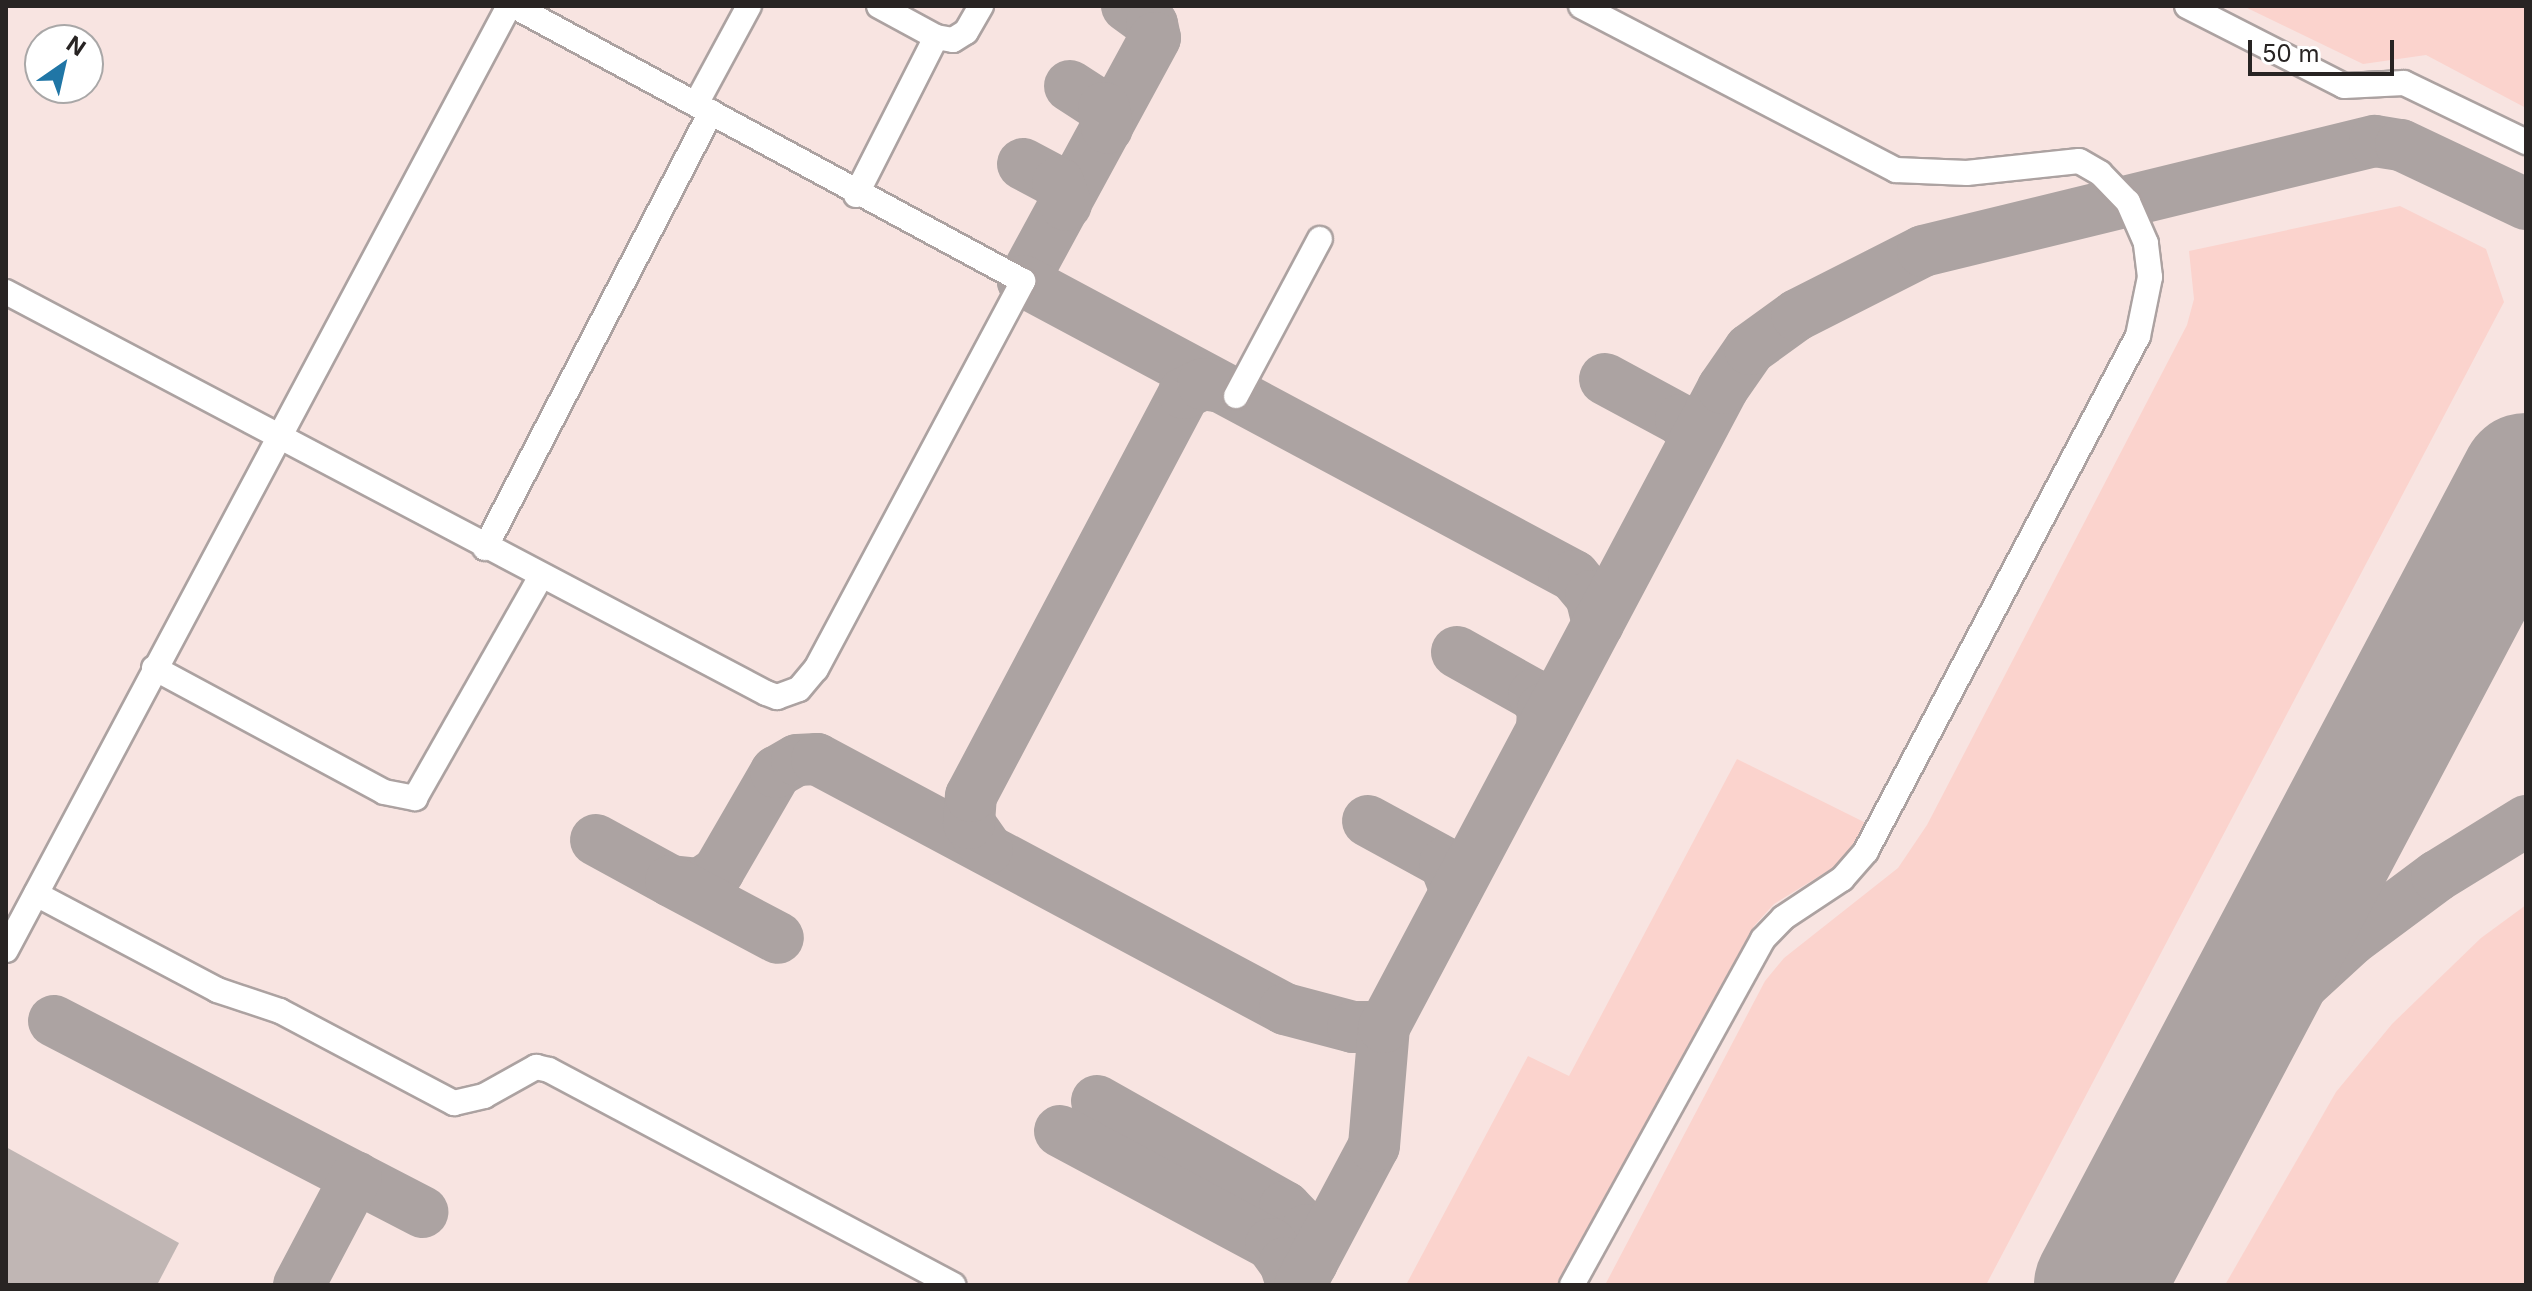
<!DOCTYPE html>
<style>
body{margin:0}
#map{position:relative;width:2532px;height:1291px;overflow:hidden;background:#fef3f1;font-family:Inter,sans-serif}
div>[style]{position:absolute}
.built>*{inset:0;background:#f8e4e1}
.green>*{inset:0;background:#fbd3cd}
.taxiway>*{height:52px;margin:-26px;padding:0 26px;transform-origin:26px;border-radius:26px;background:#aca3a2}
.runway>*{height:130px;margin:-65px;padding:0 65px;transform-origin:65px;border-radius:65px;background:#aca3a2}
.building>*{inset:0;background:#c0b6b4}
.roads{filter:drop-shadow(2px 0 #aca2a1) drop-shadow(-2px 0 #aca2a1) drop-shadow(0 2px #aca2a1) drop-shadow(0 -2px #aca2a1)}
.minor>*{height:24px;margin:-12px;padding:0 12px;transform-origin:12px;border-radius:12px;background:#fff}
span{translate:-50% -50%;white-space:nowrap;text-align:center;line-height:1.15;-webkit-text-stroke:7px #fff;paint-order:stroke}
.frame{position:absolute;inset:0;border:8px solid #282423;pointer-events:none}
.north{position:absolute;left:24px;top:24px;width:80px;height:80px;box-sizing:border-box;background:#fff;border:2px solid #a9a7a7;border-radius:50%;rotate:34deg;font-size:22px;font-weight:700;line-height:32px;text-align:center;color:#282423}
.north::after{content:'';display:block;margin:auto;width:28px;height:36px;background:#2076a6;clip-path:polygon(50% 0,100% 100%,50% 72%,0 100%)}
.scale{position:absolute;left:2248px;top:40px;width:146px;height:36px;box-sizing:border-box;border:4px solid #282423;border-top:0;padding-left:10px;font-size:24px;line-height:28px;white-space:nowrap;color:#282423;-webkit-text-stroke:6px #fff;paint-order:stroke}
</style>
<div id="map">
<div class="built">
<i style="clip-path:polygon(evenodd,6px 6px,2526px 6px,2526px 1285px,6px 1285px,6px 6px,40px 40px,88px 40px,88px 88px,40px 88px,40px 40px)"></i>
</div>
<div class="green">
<i style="clip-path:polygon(2243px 6px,2526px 6px,2526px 108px,2426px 55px,2363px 64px)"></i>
<i style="clip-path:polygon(2400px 206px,2486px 249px,2504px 302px,1986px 1285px,1605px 1285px,1765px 981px,1784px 958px,1898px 868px,1927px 825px,2187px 325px,2194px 299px,2189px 251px)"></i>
<i style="clip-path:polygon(1737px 759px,1870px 825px,1839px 864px,1774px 904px,1754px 926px,1561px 1285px,1406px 1285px,1528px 1056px,1569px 1076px)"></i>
<i style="clip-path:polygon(2526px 905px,2526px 1285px,2225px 1285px,2336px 1092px,2392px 1024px,2481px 938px)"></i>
</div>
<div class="taxiway">
<i style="left:1127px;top:6px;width:31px;rotate:36deg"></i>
<i style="left:1152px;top:24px;width:14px;rotate:78deg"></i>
<i style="left:1155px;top:38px;width:277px;rotate:118.5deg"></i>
<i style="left:1023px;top:281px;width:625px;rotate:28.16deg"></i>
<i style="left:1574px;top:576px;width:26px;rotate:50deg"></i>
<i style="left:1591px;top:596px;width:29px;rotate:76deg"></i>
<i style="left:1070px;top:86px;width:40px;rotate:32.9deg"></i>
<i style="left:1104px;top:108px;width:20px;rotate:81deg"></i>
<i style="left:1023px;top:164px;width:40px;rotate:28deg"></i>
<i style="left:1058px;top:183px;width:23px;rotate:70deg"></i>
<i style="left:1605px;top:379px;width:86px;rotate:28.3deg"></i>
<i style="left:1681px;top:420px;width:23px;rotate:50deg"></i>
<i style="left:1457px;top:652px;width:88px;rotate:29.2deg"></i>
<i style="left:1534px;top:695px;width:17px;rotate:57deg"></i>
<i style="left:1543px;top:709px;width:20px;rotate:93deg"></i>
<i style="left:1368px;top:821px;width:88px;rotate:28.6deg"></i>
<i style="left:1445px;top:863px;width:30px;rotate:69deg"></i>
<i style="left:596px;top:840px;width:85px;rotate:28.7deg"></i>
<i style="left:671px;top:881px;width:29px;rotate:6deg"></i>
<i style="left:700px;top:884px;width:22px;rotate:-34deg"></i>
<i style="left:718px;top:872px;width:116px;rotate:-59.9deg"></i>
<i style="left:776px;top:772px;width:24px;rotate:-30deg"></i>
<i style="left:797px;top:760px;width:20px;rotate:-3deg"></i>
<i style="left:817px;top:759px;width:531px;rotate:28.11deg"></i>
<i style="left:1285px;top:1009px;width:70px;rotate:14.8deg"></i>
<i style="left:1353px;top:1027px;width:31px"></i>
<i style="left:987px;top:849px;width:32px;rotate:-125deg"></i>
<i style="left:969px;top:823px;width:27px;rotate:-86deg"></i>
<i style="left:971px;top:796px;width:456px;rotate:-62.1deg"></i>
<i style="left:1184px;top:393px;width:21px;rotate:-25deg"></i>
<i style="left:1203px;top:384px;width:13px;rotate:9deg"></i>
<i style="left:671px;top:881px;width:121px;rotate:28deg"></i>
<i style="left:54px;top:1021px;width:415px;rotate:27.4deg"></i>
<i style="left:2215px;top:1065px;width:185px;rotate:-42.6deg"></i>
<i style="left:2351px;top:940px;width:107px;rotate:-36.7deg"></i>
<i style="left:2437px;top:876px;width:105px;rotate:-31.7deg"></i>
<i style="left:1097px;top:1101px;width:216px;rotate:29.4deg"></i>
<i style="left:1285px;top:1207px;width:32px;rotate:46deg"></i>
<i style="left:1307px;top:1230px;width:33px;rotate:81deg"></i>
<i style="left:1060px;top:1131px;width:239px;rotate:28.2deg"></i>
<i style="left:1271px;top:1244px;width:24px;rotate:54deg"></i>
<i style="left:1285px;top:1263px;width:23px;rotate:72deg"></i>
<i style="left:299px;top:1285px;width:122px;rotate:-62.2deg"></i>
<i style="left:1300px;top:1285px;width:157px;rotate:-62deg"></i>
<i style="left:1374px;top:1146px;width:119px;rotate:-85.2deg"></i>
<i style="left:1384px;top:1027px;width:723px;rotate:-62.05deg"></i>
<i style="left:1723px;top:388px;width:47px;rotate:-55.3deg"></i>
<i style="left:1750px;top:349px;width:58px;rotate:-35.9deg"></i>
<i style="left:1797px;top:315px;width:141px;rotate:-26.9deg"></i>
<i style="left:1923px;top:251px;width:465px;rotate:-13.7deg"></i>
<i style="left:2375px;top:141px;width:26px;rotate:9deg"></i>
<i style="left:2401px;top:145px;width:138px;rotate:25.3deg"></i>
</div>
<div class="runway">
<i style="left:2099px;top:1285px;width:913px;rotate:-62.12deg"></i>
</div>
<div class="building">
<i style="clip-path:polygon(6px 1147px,179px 1243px,157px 1285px,6px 1285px)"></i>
</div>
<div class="roads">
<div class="minor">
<i style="left:879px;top:6px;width:65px;rotate:28.5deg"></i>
<i style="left:936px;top:37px;width:17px;rotate:10deg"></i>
<i style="left:953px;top:40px;width:15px;rotate:-32deg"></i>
<i style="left:966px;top:32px;width:30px;rotate:-60deg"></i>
<i style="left:2187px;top:6px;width:176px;rotate:27deg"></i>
<i style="left:2344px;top:86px;width:60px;rotate:-2.9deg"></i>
<i style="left:2404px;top:83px;width:136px;rotate:25.8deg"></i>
<i style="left:696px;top:104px;width:111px;rotate:-61.6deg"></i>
<i style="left:856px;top:195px;width:177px;rotate:-63.1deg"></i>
<i style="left:6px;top:292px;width:859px;rotate:27.82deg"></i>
<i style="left:766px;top:693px;width:12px;rotate:20deg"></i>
<i style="left:777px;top:697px;width:23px;rotate:-20deg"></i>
<i style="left:799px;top:689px;width:26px;rotate:-50deg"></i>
<i style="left:816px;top:669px;width:440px;rotate:-61.9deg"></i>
<i style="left:1023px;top:281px;width:579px;rotate:-151.62deg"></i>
<i style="left:1236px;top:396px;width:178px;rotate:-61.9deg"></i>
<i style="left:485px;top:548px;width:491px;rotate:-62.6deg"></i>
<i style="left:154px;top:668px;width:261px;rotate:28.3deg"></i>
<i style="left:384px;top:792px;width:32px;rotate:11deg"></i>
<i style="left:415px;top:798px;width:253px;rotate:-60.4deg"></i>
<i style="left:36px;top:894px;width:205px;rotate:27.9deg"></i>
<i style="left:217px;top:990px;width:66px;rotate:18.4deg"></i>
<i style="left:280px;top:1011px;width:197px;rotate:27.9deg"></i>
<i style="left:454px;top:1103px;width:31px;rotate:-13deg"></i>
<i style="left:484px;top:1096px;width:60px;rotate:-29.1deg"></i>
<i style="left:536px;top:1067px;width:13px;rotate:13deg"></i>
<i style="left:549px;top:1070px;width:458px;rotate:28deg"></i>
<i style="left:6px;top:950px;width:1070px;rotate:-61.95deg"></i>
<i style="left:1572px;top:1285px;width:395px;rotate:-61.1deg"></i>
<i style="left:1763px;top:939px;width:29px;rotate:-46deg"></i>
<i style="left:1783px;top:918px;width:71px;rotate:-33.5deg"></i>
<i style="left:1842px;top:879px;width:37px;rotate:-49deg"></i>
<i style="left:1866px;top:851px;width:582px;rotate:-62.16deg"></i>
<i style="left:2138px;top:336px;width:60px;rotate:-78.5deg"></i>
<i style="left:2150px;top:277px;width:34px;rotate:-97deg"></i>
<i style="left:2146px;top:243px;width:45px;rotate:-113.7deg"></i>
<i style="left:2128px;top:202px;width:40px;rotate:-134deg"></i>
<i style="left:2100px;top:173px;width:24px;rotate:-150deg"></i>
<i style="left:2079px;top:161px;width:113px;rotate:173.9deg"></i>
<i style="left:1967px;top:173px;width:71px;rotate:-177.6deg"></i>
<i style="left:1896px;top:170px;width:355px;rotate:-152.5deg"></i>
</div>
</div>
<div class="frame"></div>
<div class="north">N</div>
<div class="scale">50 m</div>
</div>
